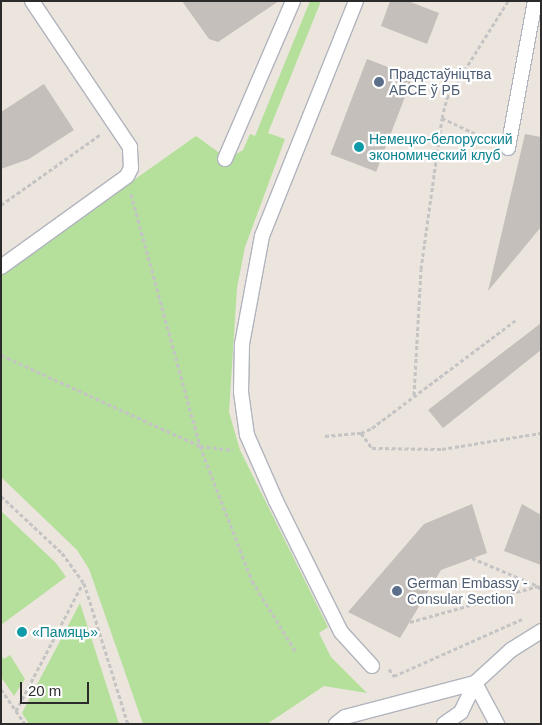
<!DOCTYPE html>
<meta charset="utf-8">
<style>
body{margin:0}
#map{position:relative;width:542px;height:725px;overflow:hidden;background:#ece5dd;font-family:Helvetica,sans-serif}
div>[style]{position:absolute}
.green>*{inset:0;background:#b4e09c}
.building>*{inset:0;background:#c4bfba;transform-origin:0 0}
.path>*{height:3px;margin-top:-1.5px;transform-origin:0;background:repeating-linear-gradient(90deg,#c4c4c4 0 4px,transparent 0 6.5px)}
.roads{filter:drop-shadow(1px 0 #b1b4be) drop-shadow(-1px 0 #b1b4be) drop-shadow(0 1px #b1b4be) drop-shadow(0 -1px #b1b4be)}
.lane>*{height:14px;margin:-7px;padding:0 7px;transform-origin:7px;border-radius:7px;background:#fff}
.dots>*{width:14px;height:14px;translate:-50% -50%;box-sizing:border-box;border:2px solid #fff;border-radius:50%}
span{translate:-50% -50%;white-space:nowrap;text-align:center;line-height:1.15;-webkit-text-stroke:4.5px #fff;paint-order:stroke}
.service-label{font-size:14px;color:#4e5e75}
.left{translate:0 -50%;text-align:left}
.culture-label{font-size:14px;color:#0d838f}
.frame{position:absolute;inset:0;border:2px solid #2b2b2b;pointer-events:none}
.scale{position:absolute;left:20px;top:682px;width:69px;height:22px;box-sizing:border-box;border:2px solid #2b2b2b;border-top:0;padding-left:6px;font-size:15px;line-height:18px;white-space:nowrap;color:#2b2b2b;-webkit-text-stroke:4px #fff;paint-order:stroke}
</style>
<div id="map">
<div class="green">
<i style="clip-path:polygon(310px 1px,321px 1px,268px 133px,285px 139px,245px 247px,237px 288px,229px 412px,240px 450px,328px 627px,319px 633px,331px 657px,367px 693px,324px 686px,267px 724px,143px 724px,89px 569px,77px 550px,1px 477px,1px 274px,196px 136px,228px 159px,243px 150px,250px 134px,255px 136px)"></i>
<i style="clip-path:polygon(1px 511px,56px 563px,66px 577px,1px 625px)"></i>
<i style="clip-path:polygon(80px 603px,119px 724px,29px 724px,22px 713px)"></i>
<i style="clip-path:polygon(1px 655px,4px 659px,10px 655px,25px 679px,14px 696px,1px 677px)"></i>
</div>
<div class="building">
<i style="clip-path:polygon(182px 1px,279px 1px,218px 42px,209px 39px)"></i>
<i style="clip-path:polygon(390px 1px,408px 1px,439px 13px,427px 44px,381px 26px)"></i>
<i style="left:367px;top:59px;width:49px;height:102px;rotate:21deg"></i>
<i style="clip-path:polygon(44px 84px,74px 130px,29px 159px,1px 169px,1px 112px)"></i>
<i style="clip-path:polygon(525px 134px,541px 137px,541px 227px,488px 291px)"></i>
<i style="clip-path:polygon(541px 323px,541px 350px,443px 428px,428px 410px)"></i>
<i style="clip-path:polygon(472px 504px,487px 553px,441px 570px,400px 638px,348px 612px,424px 524px)"></i>
<i style="clip-path:polygon(522px 504px,541px 515px,541px 565px,504px 551px)"></i>
</div>
<div class="path">
<i style="left:442px;top:118px;width:54px;rotate:25.1deg"></i>
<i style="left:131px;top:194px;width:261px;rotate:74.7deg"></i>
<i style="left:200px;top:446px;width:145px;rotate:68.9deg"></i>
<i style="left:252px;top:581px;width:84px;rotate:58.2deg"></i>
<i style="left:1px;top:205px;width:123px;rotate:-35.4deg"></i>
<i style="left:1px;top:355px;width:219px;rotate:24.6deg"></i>
<i style="left:200px;top:446px;width:33px;rotate:7deg"></i>
<i style="left:414px;top:395px;width:126px;rotate:-86.8deg"></i>
<i style="left:421px;top:269px;width:152px;rotate:-82.1deg"></i>
<i style="left:442px;top:118px;width:21px;rotate:-76deg"></i>
<i style="left:447px;top:98px;width:115px;rotate:-57.8deg"></i>
<i style="left:361px;top:433px;width:19px;rotate:54deg"></i>
<i style="left:372px;top:448px;width:70px;rotate:0.8deg"></i>
<i style="left:442px;top:449px;width:100px;rotate:-9.2deg"></i>
<i style="left:325px;top:436px;width:36px;rotate:-5deg"></i>
<i style="left:361px;top:433px;width:12px;rotate:-24deg"></i>
<i style="left:372px;top:428px;width:180px;rotate:-36.9deg"></i>
<i style="left:1px;top:496px;width:83px;rotate:43.1deg"></i>
<i style="left:62px;top:553px;width:37px;rotate:54deg"></i>
<i style="left:84px;top:583px;width:148px;rotate:72.7deg"></i>
<i style="left:472px;top:558px;width:72px;rotate:23deg"></i>
<i style="left:410px;top:622px;width:133px;rotate:-15.7deg"></i>
<i style="left:538px;top:586px;width:5px;rotate:53deg"></i>
<i style="left:389px;top:669px;width:9px;rotate:54deg"></i>
<i style="left:394px;top:676px;width:140px;rotate:-24deg"></i>
<i style="left:1px;top:689px;width:42px;rotate:55.6deg"></i>
<i style="left:16px;top:711px;width:144px;rotate:-62.4deg"></i>
</div>
<div class="roads">
<div class="lane">
<i style="left:356px;top:1px;width:253px;rotate:111.8deg"></i>
<i style="left:262px;top:236px;width:110px;rotate:100.5deg"></i>
<i style="left:242px;top:344px;width:48px;rotate:91.2deg"></i>
<i style="left:241px;top:392px;width:43px;rotate:82.1deg"></i>
<i style="left:247px;top:435px;width:72px;rotate:66.3deg"></i>
<i style="left:276px;top:501px;width:146px;rotate:63.6deg"></i>
<i style="left:341px;top:632px;width:46px;rotate:47.6deg"></i>
<i style="left:508px;top:148px;width:149px;rotate:-79.6deg"></i>
<i style="left:225px;top:159px;width:172px;rotate:-66.7deg"></i>
<i style="left:1px;top:267px;width:155px;rotate:-35.8deg"></i>
<i style="left:127px;top:176px;width:9px;rotate:-63deg"></i>
<i style="left:131px;top:168px;width:21px;rotate:-93deg"></i>
<i style="left:130px;top:147px;width:176px;rotate:-123.9deg"></i>
<i style="left:336px;top:724px;width:11px;rotate:-38deg"></i>
<i style="left:345px;top:717px;width:134px;rotate:-14.7deg"></i>
<i style="left:475px;top:683px;width:47px;rotate:61.8deg"></i>
<i style="left:444px;top:724px;width:21px;rotate:-35deg"></i>
<i style="left:461px;top:712px;width:32px;rotate:-64deg"></i>
<i style="left:475px;top:683px;width:49px;rotate:-42.5deg"></i>
<i style="left:511px;top:650px;width:36px;rotate:-32deg"></i>
</div>
</div>
<div class="dots">
<i style="left:379px;top:82px;background:#5c6f8a"></i>
<i style="left:359px;top:147px;background:#0f9aa8"></i>
<i style="left:397px;top:591px;background:#5c6f8a"></i>
<i style="left:22px;top:632px;background:#0f9aa8"></i>
</div>
<div class="service-label">
<span class="left" style="left:389px;top:82px">Прадстаўніцтва<br>АБСЕ ў РБ</span>
<span class="left" style="left:407px;top:591px">German Embassy -<br>Consular Section</span>
</div>
<div class="culture-label">
<span class="left" style="left:369px;top:147px">Немецко-белорусский<br>экономический клуб</span>
<span class="left" style="left:32px;top:632px">«Памяць»</span>
</div>
<div class="frame"></div>
<div class="scale">20 m</div>
</div>
